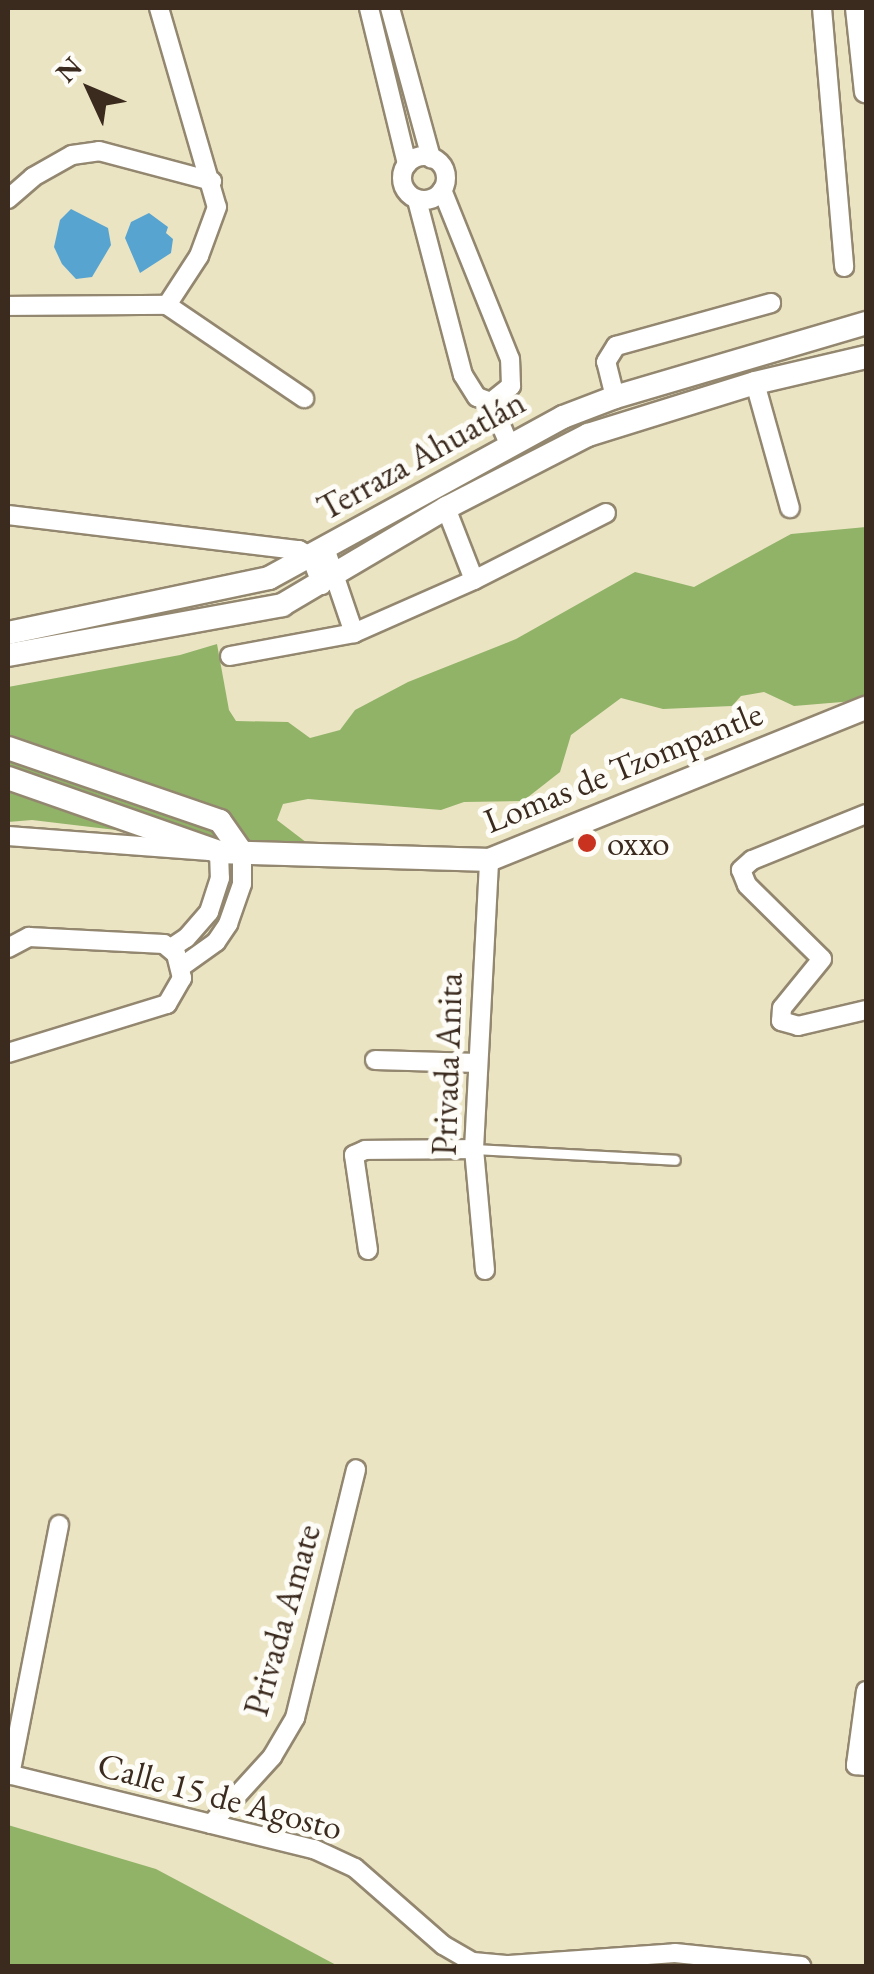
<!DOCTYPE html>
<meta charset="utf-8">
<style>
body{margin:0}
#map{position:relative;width:874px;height:1974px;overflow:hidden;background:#ebe4c3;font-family:"EB Garamond",serif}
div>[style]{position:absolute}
.forest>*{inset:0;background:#91b368}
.water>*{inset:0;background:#57a4d0}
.roads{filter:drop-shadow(2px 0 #938770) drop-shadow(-2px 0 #938770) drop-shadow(0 2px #938770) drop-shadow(0 -2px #938770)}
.service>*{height:9px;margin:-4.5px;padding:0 4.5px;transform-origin:4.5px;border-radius:4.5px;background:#fff}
.minor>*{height:18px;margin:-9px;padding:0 9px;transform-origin:9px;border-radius:9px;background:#fff}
.minor>.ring{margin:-9px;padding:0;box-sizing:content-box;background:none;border:18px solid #fff;border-radius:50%}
.tertiary>*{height:22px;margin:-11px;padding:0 11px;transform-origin:11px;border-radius:11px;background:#fff}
.dots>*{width:28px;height:28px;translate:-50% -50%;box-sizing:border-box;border:5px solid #fdfcf7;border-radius:50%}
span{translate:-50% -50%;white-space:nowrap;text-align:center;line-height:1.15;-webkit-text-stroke:10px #fdfcf7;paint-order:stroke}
.street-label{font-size:35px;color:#3b2a1e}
.poi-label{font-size:35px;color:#3b2a1e}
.left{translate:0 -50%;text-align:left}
.frame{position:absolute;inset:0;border:10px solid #3b2a1e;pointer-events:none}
.north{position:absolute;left:40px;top:40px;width:100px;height:100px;-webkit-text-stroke:8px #fdfcf7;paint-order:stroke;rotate:314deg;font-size:28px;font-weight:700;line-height:40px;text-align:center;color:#3b2a1e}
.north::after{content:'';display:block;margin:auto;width:35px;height:45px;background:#3b2a1e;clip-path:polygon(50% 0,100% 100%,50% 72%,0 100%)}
</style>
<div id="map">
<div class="forest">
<i style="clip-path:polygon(866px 527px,866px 700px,794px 706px,764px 692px,741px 696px,732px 706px,663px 709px,621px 698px,571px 735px,560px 772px,523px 801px,464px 802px,441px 810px,308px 799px,283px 804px,277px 820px,311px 846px,275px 849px,32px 820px,8px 822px,8px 687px,180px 655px,217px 644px,229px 710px,236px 721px,288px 722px,310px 738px,340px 730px,355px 710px,408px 682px,516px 639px,635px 572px,694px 587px,791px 534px)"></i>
<i style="clip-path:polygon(8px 1825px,156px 1869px,338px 1966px,8px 1966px)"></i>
</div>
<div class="water">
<i style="clip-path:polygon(71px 209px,108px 228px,111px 245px,92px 277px,76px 279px,62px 264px,54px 247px,60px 220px)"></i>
<i style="clip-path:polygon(149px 213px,168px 227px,166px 233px,173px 239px,171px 253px,140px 273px,125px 238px,131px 222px)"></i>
</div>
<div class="roads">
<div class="service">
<i style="left:474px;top:1149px;width:201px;rotate:3.1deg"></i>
</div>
<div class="minor">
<i style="left:159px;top:8px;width:207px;rotate:73.8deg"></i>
<i style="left:217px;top:207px;width:52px;rotate:110.2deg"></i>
<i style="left:199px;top:256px;width:59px;rotate:123.1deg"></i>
<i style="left:369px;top:8px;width:161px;rotate:76.3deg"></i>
<i style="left:390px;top:8px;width:156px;rotate:74.7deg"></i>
<i style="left:822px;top:8px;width:260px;rotate:85.1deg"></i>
<i class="ring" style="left:402px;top:156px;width:26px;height:26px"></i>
<i style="left:8px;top:199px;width:33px;rotate:-41deg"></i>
<i style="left:33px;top:177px;width:45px;rotate:-29.4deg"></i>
<i style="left:72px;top:155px;width:27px;rotate:-8deg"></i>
<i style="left:99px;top:151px;width:117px;rotate:14.9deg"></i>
<i style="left:417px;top:200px;width:181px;rotate:75.3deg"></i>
<i style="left:463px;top:375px;width:26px;rotate:58deg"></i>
<i style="left:477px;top:397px;width:15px;rotate:20deg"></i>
<i style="left:491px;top:402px;width:26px;rotate:-39deg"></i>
<i style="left:511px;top:386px;width:27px;rotate:-92deg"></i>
<i style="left:510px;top:359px;width:182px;rotate:-111.9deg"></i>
<i style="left:167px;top:305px;width:166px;rotate:34.2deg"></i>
<i style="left:8px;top:306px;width:159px;rotate:-0.4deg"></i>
<i style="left:755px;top:383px;width:130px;rotate:74.4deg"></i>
<i style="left:615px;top:397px;width:36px;rotate:-104deg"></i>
<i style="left:606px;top:362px;width:19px;rotate:-58deg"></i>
<i style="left:616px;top:346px;width:161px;rotate:-15.5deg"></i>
<i style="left:491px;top:402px;width:46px;rotate:66.8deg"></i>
<i style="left:446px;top:508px;width:77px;rotate:68.7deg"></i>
<i style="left:8px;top:515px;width:293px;rotate:6.9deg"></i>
<i style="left:299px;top:550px;width:14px;rotate:30deg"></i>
<i style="left:311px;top:557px;width:30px;rotate:69deg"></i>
<i style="left:325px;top:548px;width:90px;rotate:71.2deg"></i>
<i style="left:230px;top:656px;width:126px;rotate:-10.5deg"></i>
<i style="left:354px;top:633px;width:131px;rotate:-23.8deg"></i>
<i style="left:474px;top:580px;width:148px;rotate:-26.9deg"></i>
<i style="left:866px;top:814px;width:123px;rotate:158deg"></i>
<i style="left:752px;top:860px;width:15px;rotate:138deg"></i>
<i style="left:741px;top:870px;width:16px;rotate:68deg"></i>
<i style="left:747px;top:885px;width:105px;rotate:44.6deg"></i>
<i style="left:822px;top:959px;width:63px;rotate:129.2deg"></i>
<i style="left:782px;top:1008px;width:13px;rotate:94deg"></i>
<i style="left:781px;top:1021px;width:18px;rotate:16deg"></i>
<i style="left:798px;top:1026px;width:70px;rotate:-13.2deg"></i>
<i style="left:8px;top:836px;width:212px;rotate:4.3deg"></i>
<i style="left:219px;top:852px;width:26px;rotate:88deg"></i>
<i style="left:220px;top:878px;width:36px;rotate:108deg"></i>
<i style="left:209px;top:912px;width:35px;rotate:131deg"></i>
<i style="left:186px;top:938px;width:18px;rotate:146deg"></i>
<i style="left:8px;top:948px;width:24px;rotate:-28deg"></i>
<i style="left:29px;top:937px;width:135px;rotate:3deg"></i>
<i style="left:164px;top:944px;width:16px;rotate:40deg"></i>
<i style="left:176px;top:954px;width:25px;rotate:76deg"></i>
<i style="left:182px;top:978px;width:30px;rotate:120deg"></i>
<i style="left:167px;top:1004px;width:166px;rotate:162.9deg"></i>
<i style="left:181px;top:967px;width:43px;rotate:-35.5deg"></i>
<i style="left:216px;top:942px;width:22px;rotate:-56deg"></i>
<i style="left:228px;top:924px;width:42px;rotate:-70.7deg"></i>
<i style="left:242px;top:884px;width:31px;rotate:-90deg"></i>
<i style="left:375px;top:1060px;width:103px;rotate:1.7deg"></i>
<i style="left:368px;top:1250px;width:96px;rotate:-98.4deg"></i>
<i style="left:354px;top:1155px;width:12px;rotate:-24deg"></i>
<i style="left:365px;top:1150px;width:109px;rotate:-0.5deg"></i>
<i style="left:485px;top:1270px;width:121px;rotate:-95.2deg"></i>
<i style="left:474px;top:1149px;width:289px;rotate:-87deg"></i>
<i style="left:866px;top:1691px;width:75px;rotate:97.7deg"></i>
<i style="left:856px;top:1765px;width:10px;rotate:6deg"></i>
<i style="left:8px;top:1774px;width:315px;rotate:13.8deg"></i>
<i style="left:314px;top:1849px;width:45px;rotate:24.9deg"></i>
<i style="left:355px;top:1868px;width:117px;rotate:41.2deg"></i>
<i style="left:443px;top:1945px;width:34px;rotate:30deg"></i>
<i style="left:473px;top:1962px;width:36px;rotate:5deg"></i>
<i style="left:509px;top:1965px;width:166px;rotate:-4.1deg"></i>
<i style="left:675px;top:1953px;width:127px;rotate:5.9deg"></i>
<i style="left:10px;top:1775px;width:255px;rotate:-78.9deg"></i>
<i style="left:211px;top:1824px;width:91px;rotate:-47.7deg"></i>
<i style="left:272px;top:1757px;width:45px;rotate:-59.5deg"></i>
<i style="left:295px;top:1718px;width:256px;rotate:-76.2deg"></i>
</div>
<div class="tertiary">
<i style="left:857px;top:8px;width:84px;rotate:83.9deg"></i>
<i style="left:8px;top:633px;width:267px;rotate:-11.9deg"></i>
<i style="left:269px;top:578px;width:335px;rotate:-28.7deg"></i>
<i style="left:563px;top:417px;width:56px;rotate:-21deg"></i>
<i style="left:615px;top:397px;width:262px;rotate:-16.4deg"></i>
<i style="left:8px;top:655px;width:279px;rotate:-10.3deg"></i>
<i style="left:282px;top:605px;width:191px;rotate:-30.6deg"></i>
<i style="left:446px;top:508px;width:160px;rotate:-27.2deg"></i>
<i style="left:588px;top:435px;width:175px;rotate:-17.3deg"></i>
<i style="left:755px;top:383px;width:114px;rotate:-13.2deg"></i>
<i style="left:8px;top:748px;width:224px;rotate:19deg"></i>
<i style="left:220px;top:821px;width:39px;rotate:55deg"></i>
<i style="left:8px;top:778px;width:224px;rotate:19.3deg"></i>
<i style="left:219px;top:852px;width:270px;rotate:1.7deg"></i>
<i style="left:489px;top:860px;width:406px;rotate:-22deg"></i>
</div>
</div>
<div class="dots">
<i style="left:587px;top:843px;background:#c8321e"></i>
</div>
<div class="street-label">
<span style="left:421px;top:455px;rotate:-29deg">Terraza Ahuatlán</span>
<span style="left:623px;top:767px;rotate:-22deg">Lomas de Tzompantle</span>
<span style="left:447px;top:1064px;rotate:-88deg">Privada Anita</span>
<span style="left:282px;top:1620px;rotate:-74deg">Privada Amate</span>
<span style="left:220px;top:1796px;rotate:15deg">Calle 15 de Agosto</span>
</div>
<div class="poi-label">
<span class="left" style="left:607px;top:843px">oxxo</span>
</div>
<div class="frame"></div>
<div class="north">N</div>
</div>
